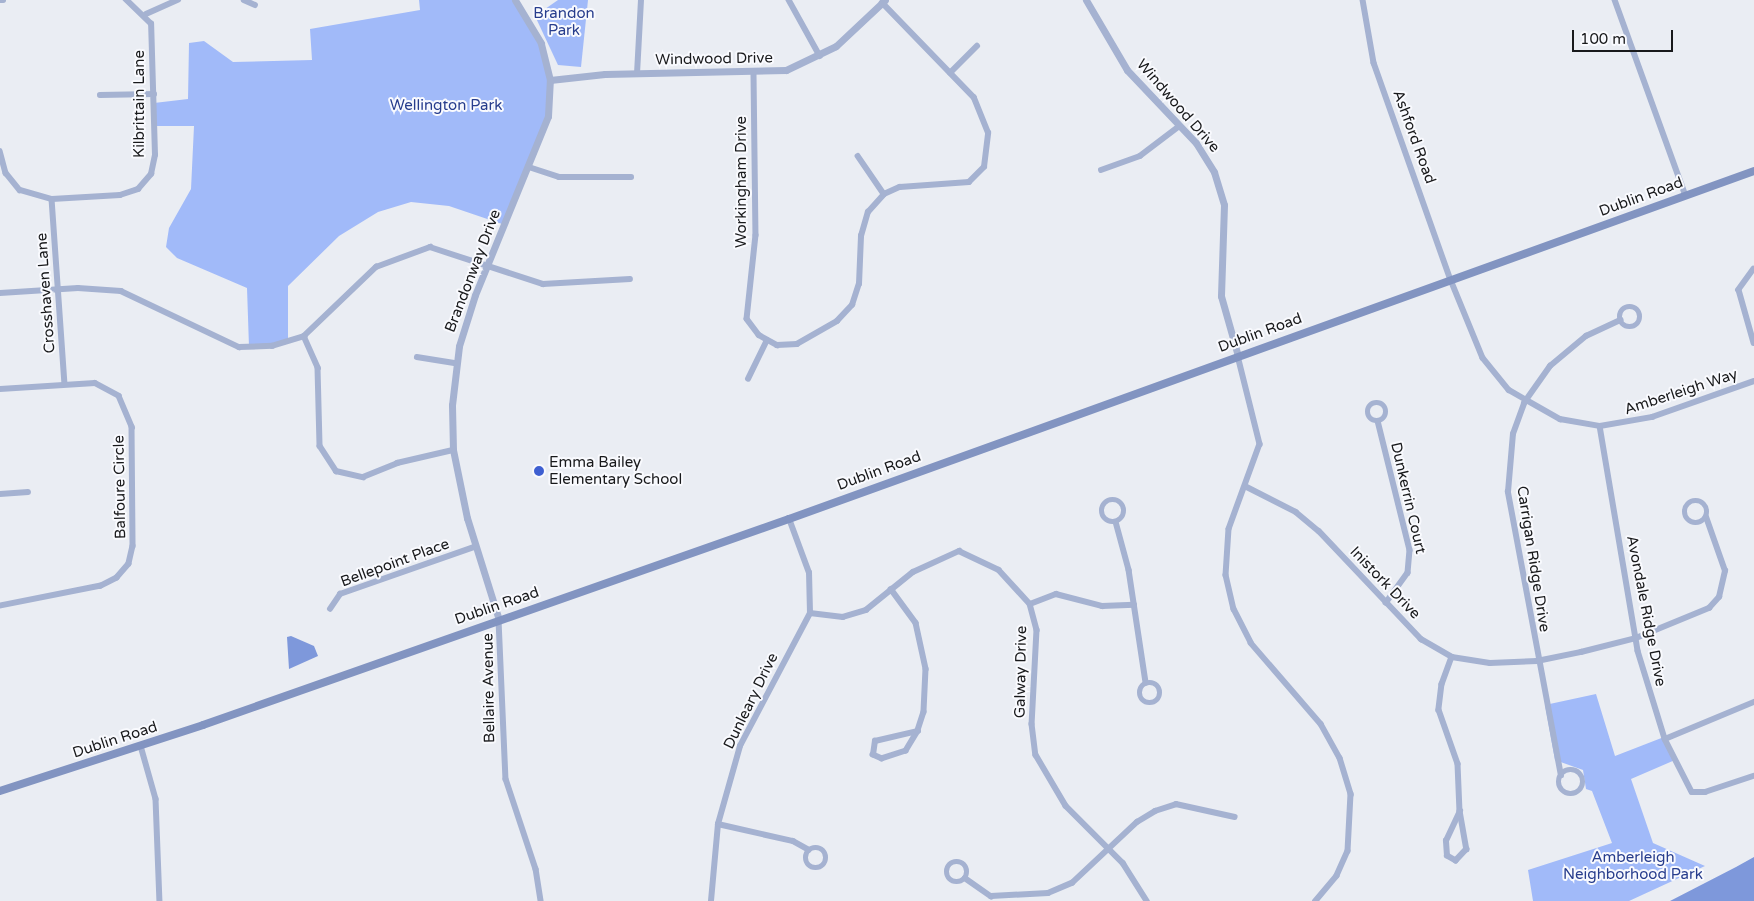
<!DOCTYPE html>
<style>
body{margin:0}
#map{position:relative;width:1754px;height:901px;overflow:hidden;background:#eaedf3;font-family:"Varela Round",sans-serif}
div>[style]{position:absolute}
.green>*{inset:0;background:#a1baf9}
.water>*{inset:0;background:#7e98db}
.minor>*{height:5.5px;margin:-2.75px;padding:0 2.75px;transform-origin:2.75px;border-radius:2.75px;background:#a5b2d1}
.minor>.ring{margin:-2.75px;padding:0;box-sizing:content-box;background:none;border:5.5px solid #a5b2d1;border-radius:50%}
.tertiary>*{height:7px;margin:-3.5px;padding:0 3.5px;transform-origin:3.5px;border-radius:3.5px;background:#a5b2d1}
.secondary>*{height:8px;margin:-4px;padding:0 4px;transform-origin:4px;border-radius:4px;background:#8294c1}
.dots>*{width:14px;height:14px;translate:-50% -50%;box-sizing:border-box;border:2px solid #f9fafe;border-radius:50%}
span{translate:-50% -50%;white-space:nowrap;text-align:center;line-height:1.15;-webkit-text-stroke:4px #f9fafe;paint-order:stroke}
.park-label{font-size:15px;color:#273d8d}
.street-label{font-size:15px;color:#18191b}
.poi-label{font-size:15px;color:#18191b}
.left{translate:0 -50%;text-align:left}
.scale{position:absolute;left:1572px;top:30px;width:101px;height:22px;box-sizing:border-box;border:2px solid #18191b;border-top:0;padding-left:6px;font-size:15px;line-height:18px;white-space:nowrap;color:#18191b;-webkit-text-stroke:4px #f9fafe;paint-order:stroke}
</style>
<div id="map">
<div class="green">
<i style="clip-path:polygon(419px 0,515px 0,541px 43px,549px 74px,548px 116px,505px 225px,449px 206px,411px 202px,378px 212px,339px 236px,288px 286px,288px 341px,249px 347px,247px 288px,177px 258px,166px 247px,169px 228px,191px 189px,194px 126px,155px 126px,154px 103px,188px 99px,189px 43px,204px 41px,233px 62px,312px 60px,310px 29px,420px 10px)"></i>
<i style="clip-path:polygon(558px 0,588px 0,581px 67px,558px 65px,535px 16px)"></i>
<i style="clip-path:polygon(1596px 694px,1615px 756px,1664px 737px,1675px 760px,1631px 779px,1653px 843px,1705px 866px,1629px 901px,1533px 901px,1528px 870px,1612px 843px,1592px 791px,1586px 789px,1583px 770px,1555px 760px,1545px 705px)"></i>
</div>
<div class="water">
<i style="clip-path:polygon(291px 636px,314px 646px,318px 656px,289px 669px,287px 637px)"></i>
<i style="clip-path:polygon(1754px 857px,1754px 901px,1670px 901px,1736px 867px)"></i>
</div>
<div class="minor">
<i style="left:0;top:0;width:3px"></i>
<i style="left:244px;top:0;width:12px;rotate:24deg"></i>
<i style="left:789px;top:0;width:64px;rotate:61deg"></i>
<i style="left:1363px;top:0;width:64px;rotate:80.1deg"></i>
<i style="left:1374px;top:63px;width:230px;rotate:70.5deg"></i>
<i style="left:1451px;top:280px;width:84px;rotate:67.7deg"></i>
<i style="left:1483px;top:358px;width:41px;rotate:50.9deg"></i>
<i style="left:1509px;top:390px;width:59px;rotate:29.6deg"></i>
<i style="left:1560px;top:419px;width:41px;rotate:9.9deg"></i>
<i style="left:1600px;top:426px;width:53px;rotate:-9.8deg"></i>
<i style="left:1652px;top:417px;width:108px;rotate:-19.4deg"></i>
<i style="left:1615px;top:0;width:208px;rotate:70.1deg"></i>
<i style="left:146px;top:14px;width:35px;rotate:-24deg"></i>
<i style="left:950px;top:73px;width:38px;rotate:-45deg"></i>
<i style="left:637px;top:74px;width:74px;rotate:-86.9deg"></i>
<i style="left:754px;top:74px;width:161px;rotate:89.3deg"></i>
<i style="left:756px;top:235px;width:84px;rotate:96.1deg"></i>
<i style="left:747px;top:319px;width:20px;rotate:53deg"></i>
<i style="left:759px;top:335px;width:21px;rotate:29deg"></i>
<i style="left:777px;top:345px;width:20px;rotate:-3deg"></i>
<i style="left:797px;top:344px;width:46px;rotate:-29.9deg"></i>
<i style="left:837px;top:321px;width:22px;rotate:-47deg"></i>
<i style="left:852px;top:305px;width:22px;rotate:-72deg"></i>
<i style="left:859px;top:284px;width:48px;rotate:-87.6deg"></i>
<i style="left:861px;top:236px;width:25px;rotate:-74deg"></i>
<i style="left:868px;top:212px;width:24px;rotate:-48deg"></i>
<i style="left:884px;top:194px;width:17px;rotate:-24deg"></i>
<i style="left:900px;top:187px;width:69px;rotate:-4.1deg"></i>
<i style="left:969px;top:182px;width:21px;rotate:-45deg"></i>
<i style="left:984px;top:167px;width:34px;rotate:-83deg"></i>
<i style="left:988px;top:133px;width:38px;rotate:-112deg"></i>
<i style="left:974px;top:98px;width:132px;rotate:-134.1deg"></i>
<i style="left:100px;top:95px;width:54px;rotate:-1.1deg"></i>
<i style="left:0;top:151px;width:23px;rotate:75deg"></i>
<i style="left:6px;top:173px;width:22px;rotate:51deg"></i>
<i style="left:20px;top:190px;width:33px;rotate:16deg"></i>
<i style="left:52px;top:199px;width:68px;rotate:-3.4deg"></i>
<i style="left:120px;top:195px;width:19px;rotate:-18deg"></i>
<i style="left:138px;top:189px;width:20px;rotate:-49deg"></i>
<i style="left:151px;top:174px;width:19px;rotate:-78deg"></i>
<i style="left:155px;top:155px;width:131px;rotate:-91.7deg"></i>
<i style="left:151px;top:24px;width:35px;rotate:-136deg"></i>
<i style="left:858px;top:156px;width:46px;rotate:55.6deg"></i>
<i style="left:529px;top:167px;width:32px;rotate:18deg"></i>
<i style="left:559px;top:177px;width:72px"></i>
<i style="left:1101px;top:170px;width:41px;rotate:-19.7deg"></i>
<i style="left:1140px;top:156px;width:48px;rotate:-37.3deg"></i>
<i style="left:52px;top:199px;width:185px;rotate:86deg"></i>
<i style="left:1754px;top:269px;width:26px;rotate:126deg"></i>
<i style="left:1739px;top:290px;width:55px;rotate:74.2deg"></i>
<i style="left:0;top:293px;width:78px;rotate:-3.7deg"></i>
<i style="left:78px;top:288px;width:43px;rotate:4deg"></i>
<i style="left:121px;top:291px;width:131px;rotate:25.4deg"></i>
<i style="left:239px;top:347px;width:33px;rotate:-2deg"></i>
<i style="left:272px;top:346px;width:34px;rotate:-17deg"></i>
<i style="left:304px;top:336px;width:100px;rotate:-43.8deg"></i>
<i style="left:376px;top:267px;width:58px;rotate:-20.3deg"></i>
<i style="left:430px;top:247px;width:119px;rotate:18.1deg"></i>
<i style="left:543px;top:284px;width:87px;rotate:-3.3deg"></i>
<i class="ring" style="left:1620px;top:307px;width:14.5px;height:14.5px"></i>
<i style="left:304px;top:336px;width:35px;rotate:66deg"></i>
<i style="left:318px;top:368px;width:78px;rotate:88.5deg"></i>
<i style="left:320px;top:446px;width:30px;rotate:57deg"></i>
<i style="left:336px;top:471px;width:28px;rotate:13deg"></i>
<i style="left:363px;top:477px;width:37px;rotate:-22deg"></i>
<i style="left:397px;top:463px;width:57px;rotate:-13.1deg"></i>
<i style="left:1238px;top:356px;width:91px;rotate:76deg"></i>
<i style="left:1260px;top:444px;width:90px;rotate:110deg"></i>
<i style="left:1229px;top:529px;width:46px;rotate:93.7deg"></i>
<i style="left:1226px;top:575px;width:35px;rotate:77deg"></i>
<i style="left:1234px;top:609px;width:38px;rotate:63deg"></i>
<i style="left:1251px;top:643px;width:107px;rotate:49.2deg"></i>
<i style="left:1321px;top:724px;width:39px;rotate:61deg"></i>
<i style="left:1340px;top:758px;width:38px;rotate:73deg"></i>
<i style="left:1351px;top:794px;width:57px;rotate:93deg"></i>
<i style="left:1348px;top:851px;width:27px;rotate:114deg"></i>
<i style="left:1337px;top:876px;width:33px;rotate:130deg"></i>
<i style="left:417px;top:357px;width:39px;rotate:9deg"></i>
<i style="left:748px;top:379px;width:43px;rotate:-64deg"></i>
<i style="left:0;top:389px;width:95px;rotate:-3.6deg"></i>
<i style="left:95px;top:383px;width:27px;rotate:28deg"></i>
<i style="left:119px;top:396px;width:34px;rotate:67deg"></i>
<i style="left:132px;top:427px;width:119px;rotate:89.5deg"></i>
<i style="left:133px;top:546px;width:18px;rotate:103deg"></i>
<i style="left:129px;top:564px;width:18px;rotate:131deg"></i>
<i style="left:117px;top:578px;width:18px;rotate:153deg"></i>
<i style="left:101px;top:586px;width:103px;rotate:168.8deg"></i>
<i class="ring" style="left:1368px;top:403px;width:12.5px;height:12.5px"></i>
<i style="left:1378px;top:421px;width:133px;rotate:76.1deg"></i>
<i style="left:1410px;top:550px;width:23px;rotate:95deg"></i>
<i style="left:1408px;top:573px;width:37px;rotate:126deg"></i>
<i style="left:1600px;top:426px;width:228px;rotate:80.4deg"></i>
<i style="left:1638px;top:651px;width:92px;rotate:72.9deg"></i>
<i style="left:1665px;top:739px;width:59px;rotate:63deg"></i>
<i style="left:1692px;top:792px;width:13px"></i>
<i style="left:1705px;top:792px;width:51px;rotate:-18.4deg"></i>
<i style="left:1247px;top:487px;width:55px;rotate:27deg"></i>
<i style="left:1296px;top:512px;width:30px;rotate:40deg"></i>
<i style="left:1319px;top:531px;width:149px;rotate:46.6deg"></i>
<i style="left:1421px;top:639px;width:36px;rotate:30deg"></i>
<i style="left:1452px;top:657px;width:38px;rotate:9deg"></i>
<i style="left:1490px;top:663px;width:47px;rotate:-2.4deg"></i>
<i style="left:1537px;top:661px;width:45px;rotate:-11.6deg"></i>
<i style="left:1581px;top:652px;width:57px;rotate:-14.3deg"></i>
<i style="left:1636px;top:638px;width:79px;rotate:-22.3deg"></i>
<i style="left:1709px;top:608px;width:15px;rotate:-48deg"></i>
<i style="left:1719px;top:597px;width:27px;rotate:-77deg"></i>
<i style="left:1725px;top:571px;width:57px;rotate:-109.4deg"></i>
<i style="left:0;top:494px;width:28px;rotate:-4deg"></i>
<i class="ring" style="left:1102px;top:500px;width:16.5px;height:16.5px"></i>
<i class="ring" style="left:1685px;top:501px;width:16.5px;height:16.5px"></i>
<i style="left:1116px;top:522px;width:50px;rotate:74.8deg"></i>
<i style="left:1129px;top:570px;width:114px;rotate:81.4deg"></i>
<i style="left:891px;top:589px;width:42px;rotate:53.7deg"></i>
<i style="left:916px;top:623px;width:47px;rotate:77.7deg"></i>
<i style="left:926px;top:669px;width:43px;rotate:92.7deg"></i>
<i style="left:924px;top:712px;width:20px;rotate:108deg"></i>
<i style="left:1030px;top:604px;width:28px;rotate:-21deg"></i>
<i style="left:1056px;top:594px;width:48px;rotate:14.6deg"></i>
<i style="left:1102px;top:606px;width:32px;rotate:-2deg"></i>
<i style="left:330px;top:609px;width:18px;rotate:-56deg"></i>
<i style="left:340px;top:594px;width:142px;rotate:-19.3deg"></i>
<i style="left:810px;top:613px;width:33px;rotate:7deg"></i>
<i style="left:843px;top:617px;width:24px;rotate:-17deg"></i>
<i style="left:866px;top:610px;width:60px;rotate:-39deg"></i>
<i style="left:913px;top:572px;width:51px;rotate:-24.5deg"></i>
<i style="left:959px;top:551px;width:44px;rotate:25.4deg"></i>
<i style="left:999px;top:570px;width:46px;rotate:47.6deg"></i>
<i style="left:1030px;top:604px;width:27px;rotate:75deg"></i>
<i style="left:1037px;top:630px;width:94px;rotate:93deg"></i>
<i style="left:1032px;top:724px;width:31px;rotate:83deg"></i>
<i style="left:1036px;top:755px;width:59px;rotate:59.5deg"></i>
<i style="left:1066px;top:806px;width:81px;rotate:45deg"></i>
<i style="left:1123px;top:863px;width:45px;rotate:57.7deg"></i>
<i style="left:499px;top:620px;width:159px;rotate:87.5deg"></i>
<i style="left:506px;top:779px;width:95px;rotate:71.6deg"></i>
<i style="left:536px;top:869px;width:32px;rotate:81deg"></i>
<i style="left:1452px;top:657px;width:29px;rotate:110deg"></i>
<i style="left:1442px;top:684px;width:26px;rotate:97deg"></i>
<i style="left:1439px;top:710px;width:57px;rotate:70.6deg"></i>
<i style="left:1458px;top:764px;width:47px;rotate:87.6deg"></i>
<i class="ring" style="left:1140px;top:683px;width:14.5px;height:14.5px"></i>
<i style="left:918px;top:731px;width:23px;rotate:121deg"></i>
<i style="left:906px;top:751px;width:25px;rotate:162deg"></i>
<i style="left:882px;top:759px;width:10px;rotate:-156deg"></i>
<i style="left:873px;top:755px;width:14px;rotate:-82deg"></i>
<i style="left:875px;top:741px;width:44px;rotate:-13.1deg"></i>
<i style="left:1665px;top:739px;width:96px;rotate:-22.6deg"></i>
<i style="left:141px;top:746px;width:55px;rotate:74.2deg"></i>
<i style="left:156px;top:799px;width:102px;rotate:87.8deg"></i>
<i class="ring" style="left:1559px;top:770px;width:18.5px;height:18.5px"></i>
<i style="left:1561px;top:776px;width:289px;rotate:-100.6deg"></i>
<i style="left:1508px;top:492px;width:58px;rotate:-85.1deg"></i>
<i style="left:1513px;top:434px;width:33px;rotate:-70deg"></i>
<i style="left:1524px;top:403px;width:45px;rotate:-54.9deg"></i>
<i style="left:1550px;top:366px;width:47px;rotate:-39.8deg"></i>
<i style="left:1586px;top:336px;width:38px;rotate:-25deg"></i>
<i style="left:1460px;top:811px;width:39px;rotate:80deg"></i>
<i style="left:1467px;top:849px;width:16px;rotate:133deg"></i>
<i style="left:1456px;top:861px;width:10px;rotate:-151deg"></i>
<i style="left:1447px;top:856px;width:15px;rotate:-94deg"></i>
<i style="left:1446px;top:841px;width:33px;rotate:-65deg"></i>
<i style="left:718px;top:824px;width:77px;rotate:12.8deg"></i>
<i style="left:793px;top:841px;width:18px;rotate:29deg"></i>
<i class="ring" style="left:806px;top:848px;width:14.5px;height:14.5px"></i>
<i class="ring" style="left:947px;top:862px;width:14.5px;height:14.5px"></i>
<i style="left:965px;top:878px;width:32px;rotate:35deg"></i>
<i style="left:991px;top:896px;width:57px;rotate:-3deg"></i>
<i style="left:1048px;top:893px;width:26px;rotate:-23deg"></i>
<i style="left:1072px;top:883px;width:89px;rotate:-43.2deg"></i>
<i style="left:1137px;top:822px;width:21px;rotate:-31deg"></i>
<i style="left:1155px;top:811px;width:22px;rotate:-18deg"></i>
<i style="left:1176px;top:804px;width:60px;rotate:12.4deg"></i>
<i style="left:711px;top:901px;width:77px;rotate:-84.8deg"></i>
<i style="left:718px;top:824px;width:81px;rotate:-74.2deg"></i>
<i style="left:740px;top:746px;width:150px;rotate:-62.2deg"></i>
<i style="left:810px;top:613px;width:40px;rotate:-91.4deg"></i>
<i style="left:809px;top:573px;width:58px;rotate:-110.3deg"></i>
</div>
<div class="tertiary">
<i style="left:1086px;top:0;width:81px;rotate:59.6deg"></i>
<i style="left:1127px;top:70px;width:100px;rotate:46.6deg"></i>
<i style="left:1196px;top:143px;width:34px;rotate:58deg"></i>
<i style="left:1214px;top:172px;width:34px;rotate:73deg"></i>
<i style="left:1224px;top:205px;width:91px;rotate:91.9deg"></i>
<i style="left:1221px;top:296px;width:62px;rotate:74.2deg"></i>
<i style="left:550px;top:80px;width:55px;rotate:-6.2deg"></i>
<i style="left:605px;top:74px;width:181px;rotate:-1.3deg"></i>
<i style="left:786px;top:70px;width:55px;rotate:-25.6deg"></i>
<i style="left:836px;top:46px;width:67px;rotate:-43.2deg"></i>
<i style="left:499px;top:620px;width:107px;rotate:-107.4deg"></i>
<i style="left:467px;top:518px;width:69px;rotate:-101.6deg"></i>
<i style="left:453px;top:450px;width:45px;rotate:-91.3deg"></i>
<i style="left:452px;top:405px;width:59px;rotate:-83.2deg"></i>
<i style="left:459px;top:346px;width:53px;rotate:-72.6deg"></i>
<i style="left:475px;top:295px;width:193px;rotate:-67.8deg"></i>
<i style="left:548px;top:116px;width:36px;rotate:-87deg"></i>
<i style="left:550px;top:80px;width:38px;rotate:-104deg"></i>
<i style="left:541px;top:43px;width:50px;rotate:-121.2deg"></i>
</div>
<div class="secondary">
<i style="left:0;top:791px;width:213px;rotate:-18deg"></i>
<i style="left:203px;top:725px;width:621px;rotate:-19.37deg"></i>
<i style="left:789px;top:519px;width:1026px;rotate:-19.83deg"></i>
</div>
<div class="dots">
<i style="left:539px;top:471px;background:#3e5fd1"></i>
</div>
<div class="park-label">
<span style="left:564px;top:22px">Brandon<br>Park</span>
<span style="left:446px;top:106px">Wellington Park</span>
<span style="left:1633px;top:866px">Amberleigh<br>Neighborhood Park</span>
</div>
<div class="street-label">
<span style="left:714px;top:59px;rotate:-1deg">Windwood Drive</span>
<span style="left:140px;top:104px;rotate:-90deg">Kilbrittain Lane</span>
<span style="left:1178px;top:106px;rotate:49deg">Windwood Drive</span>
<span style="left:1414px;top:137px;rotate:70deg">Ashford Road</span>
<span style="left:742px;top:182px;rotate:-90deg">Workingham Drive</span>
<span style="left:1641px;top:197px;rotate:-20deg">Dublin Road</span>
<span style="left:473px;top:271px;rotate:-69deg">Brandonway Drive</span>
<span style="left:46px;top:293px;rotate:-94deg">Crosshaven Lane</span>
<span style="left:1260px;top:333px;rotate:-20deg">Dublin Road</span>
<span style="left:1681px;top:392px;rotate:-18deg">Amberleigh Way</span>
<span style="left:879px;top:471px;rotate:-20deg">Dublin Road</span>
<span style="left:120px;top:487px;rotate:-91deg">Balfoure Circle</span>
<span style="left:1408px;top:498px;rotate:77deg">Dunkerrin Court</span>
<span style="left:1533px;top:559px;rotate:81deg">Carrigan Ridge Drive</span>
<span style="left:395px;top:563px;rotate:-20deg">Bellepoint Place</span>
<span style="left:1385px;top:583px;rotate:46deg">Inistork Drive</span>
<span style="left:497px;top:606px;rotate:-19deg">Dublin Road</span>
<span style="left:1646px;top:611px;rotate:79deg">Avondale Ridge Drive</span>
<span style="left:1021px;top:672px;rotate:-89deg">Galway Drive</span>
<span style="left:489px;top:688px;rotate:-91deg">Bellaire Avenue</span>
<span style="left:751px;top:701px;rotate:-64deg">Dunleary Drive</span>
<span style="left:115px;top:740px;rotate:-18deg">Dublin Road</span>
</div>
<div class="poi-label">
<span class="left" style="left:549px;top:471px">Emma Bailey<br>Elementary School</span>
</div>
<div class="scale">100 m</div>
</div>
